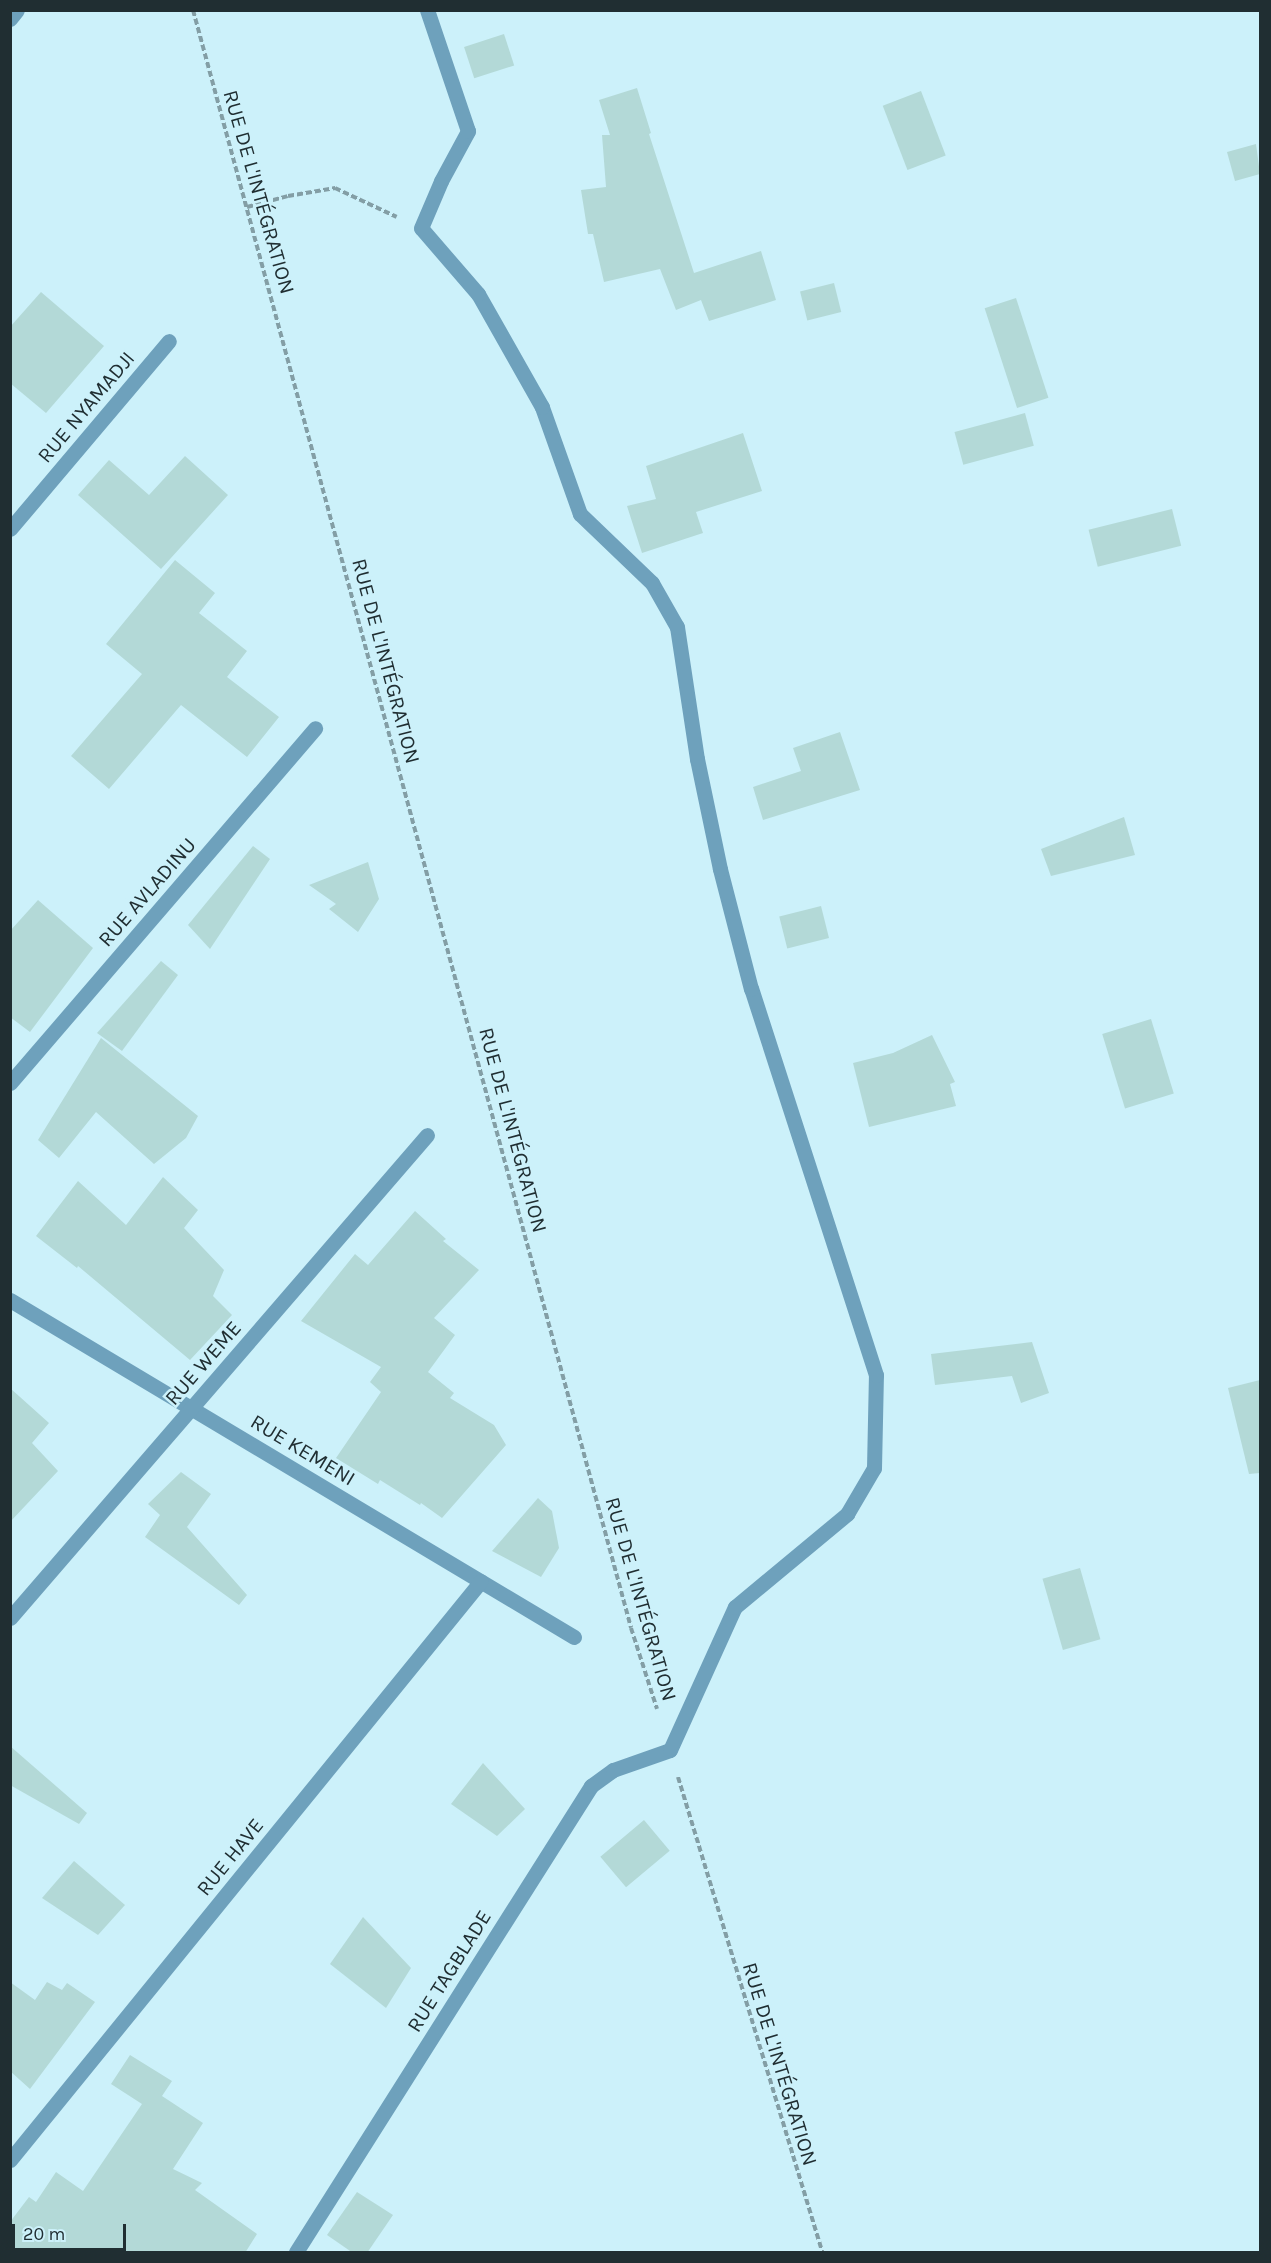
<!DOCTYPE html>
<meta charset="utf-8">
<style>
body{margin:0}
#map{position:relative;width:1271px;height:2263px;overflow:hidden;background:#ccf1fa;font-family:Karla,sans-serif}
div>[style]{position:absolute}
.building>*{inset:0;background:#b3d9d7;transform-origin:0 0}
.path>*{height:4px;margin-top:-2px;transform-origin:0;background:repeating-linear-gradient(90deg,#839ea5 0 6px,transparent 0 9px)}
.minor>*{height:15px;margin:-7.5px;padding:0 7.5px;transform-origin:7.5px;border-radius:7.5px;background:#6ea1bc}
span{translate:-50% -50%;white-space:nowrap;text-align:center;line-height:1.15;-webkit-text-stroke:5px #ccf1fa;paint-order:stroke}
.street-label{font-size:21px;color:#202e32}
.frame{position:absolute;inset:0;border:12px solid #202e32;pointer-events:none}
.scale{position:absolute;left:12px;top:2224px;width:114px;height:27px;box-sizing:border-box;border:3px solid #202e32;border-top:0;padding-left:8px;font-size:18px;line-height:21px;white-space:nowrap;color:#202e32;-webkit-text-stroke:4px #ccf1fa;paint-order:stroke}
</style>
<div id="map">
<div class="building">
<i style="left:504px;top:34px;width:33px;height:42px;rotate:72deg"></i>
<i style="clip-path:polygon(637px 88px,651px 133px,649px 134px,694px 273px,761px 251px,776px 300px,709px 321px,701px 300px,676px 310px,660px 269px,604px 282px,593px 234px,588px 234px,581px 190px,606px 187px,602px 135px,610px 135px,599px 100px)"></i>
<i style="left:921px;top:91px;width:69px;height:41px;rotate:69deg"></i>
<i style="clip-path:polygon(1256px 144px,1260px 174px,1235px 181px,1227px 152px)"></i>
<i style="left:834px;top:283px;width:30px;height:35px;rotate:76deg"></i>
<i style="clip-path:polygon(41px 292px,104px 346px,46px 413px,10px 383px,10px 327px)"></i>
<i style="left:1016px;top:298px;width:105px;height:33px;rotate:72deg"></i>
<i style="left:1025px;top:413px;width:34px;height:73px;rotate:75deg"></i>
<i style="clip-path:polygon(743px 433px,762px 491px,696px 512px,703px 533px,642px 553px,627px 506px,656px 499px,646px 466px)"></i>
<i style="clip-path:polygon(185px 456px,228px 495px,161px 569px,78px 495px,109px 460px,149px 495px)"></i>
<i style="left:1172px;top:509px;width:38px;height:86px;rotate:76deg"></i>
<i style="clip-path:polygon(175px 560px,215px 593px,199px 613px,247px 651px,227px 677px,279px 717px,247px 757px,181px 705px,109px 789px,71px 756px,142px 674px,106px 644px)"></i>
<i style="clip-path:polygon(840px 732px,860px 790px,763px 820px,753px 787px,801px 771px,793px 748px)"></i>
<i style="clip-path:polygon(1124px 817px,1135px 855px,1051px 876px,1041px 849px)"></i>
<i style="clip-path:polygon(253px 846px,270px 859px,210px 949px,188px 925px)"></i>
<i style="clip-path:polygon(368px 862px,379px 899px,358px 932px,329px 909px,336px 904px,309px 885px)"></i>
<i style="clip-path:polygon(38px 900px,93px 948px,30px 1032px,10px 1017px,10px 931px)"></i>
<i style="left:821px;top:906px;width:33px;height:43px;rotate:76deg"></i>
<i style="clip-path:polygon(161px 961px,178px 975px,122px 1051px,97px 1033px)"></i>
<i style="left:1151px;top:1019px;width:78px;height:51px;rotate:73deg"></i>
<i style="clip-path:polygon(932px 1035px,955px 1082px,950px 1084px,956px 1106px,869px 1127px,853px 1063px,893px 1053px)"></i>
<i style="clip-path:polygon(101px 1038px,198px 1116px,186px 1138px,154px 1164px,96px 1112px,59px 1158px,38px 1140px)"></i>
<i style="clip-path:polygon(163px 1177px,198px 1210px,184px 1228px,224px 1270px,213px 1296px,232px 1315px,190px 1360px,78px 1266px,77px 1268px,36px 1236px,78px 1181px,126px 1225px)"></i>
<i style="clip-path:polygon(415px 1211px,446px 1239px,443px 1241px,479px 1270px,434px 1318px,455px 1335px,428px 1372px,454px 1393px,450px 1398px,494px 1425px,506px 1445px,442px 1518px,421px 1503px,420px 1505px,380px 1480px,378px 1484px,336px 1458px,381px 1392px,370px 1382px,381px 1367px,301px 1321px,355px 1254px,368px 1265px)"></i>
<i style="clip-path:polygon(1032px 1342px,1049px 1393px,1021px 1403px,1012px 1376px,935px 1385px,931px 1354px)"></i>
<i style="clip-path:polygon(1260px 1380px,1260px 1473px,1249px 1474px,1228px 1388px)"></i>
<i style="clip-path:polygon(10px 1388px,49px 1423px,32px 1443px,58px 1471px,10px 1522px)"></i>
<i style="clip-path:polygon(181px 1472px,211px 1494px,187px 1527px,247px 1595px,239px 1605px,145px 1537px,160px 1515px,148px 1504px)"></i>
<i style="clip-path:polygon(538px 1498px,552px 1511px,559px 1548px,541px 1577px,492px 1551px)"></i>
<i style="left:1080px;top:1568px;width:74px;height:39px;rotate:74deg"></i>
<i style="clip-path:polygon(10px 1746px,87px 1813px,79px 1824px,10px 1785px)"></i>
<i style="clip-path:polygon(483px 1763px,525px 1809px,497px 1836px,451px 1804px)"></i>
<i style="left:644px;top:1820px;width:40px;height:57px;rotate:50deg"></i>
<i style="clip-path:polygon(74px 1861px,125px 1905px,98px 1935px,42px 1898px)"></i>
<i style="clip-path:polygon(363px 1917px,411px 1968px,386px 2008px,330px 1964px)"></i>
<i style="clip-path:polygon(10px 1982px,35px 2000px,47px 1982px,62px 1990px,67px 1983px,95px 2002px,30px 2089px,10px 2071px)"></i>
<i style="clip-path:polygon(130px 2055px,172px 2081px,162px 2096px,203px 2123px,173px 2169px,202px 2183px,195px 2190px,257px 2234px,245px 2253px,10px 2253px,10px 2222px,29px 2197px,36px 2202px,56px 2172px,83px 2191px,142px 2104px,111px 2084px)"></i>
<i style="clip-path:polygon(357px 2192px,393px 2215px,367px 2253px,353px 2253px,327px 2235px)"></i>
</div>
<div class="path">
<i style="left:193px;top:10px;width:1676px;rotate:74.85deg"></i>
<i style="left:631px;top:1628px;width:85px;rotate:72.2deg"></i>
<i style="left:247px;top:207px;width:42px;rotate:-15deg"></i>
<i style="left:288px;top:196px;width:48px;rotate:-9.7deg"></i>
<i style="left:335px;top:188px;width:68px;rotate:25.1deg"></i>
<i style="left:678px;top:1777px;width:496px;rotate:73.1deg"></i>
</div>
<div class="minor">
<i style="left:10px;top:19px;width:11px;rotate:-52deg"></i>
<i style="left:10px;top:529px;width:246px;rotate:-49.8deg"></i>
<i style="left:10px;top:1083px;width:468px;rotate:-49.3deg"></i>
<i style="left:10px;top:1300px;width:657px;rotate:30.86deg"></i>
<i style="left:10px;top:1618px;width:638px;rotate:-49.19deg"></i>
<i style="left:10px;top:2160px;width:746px;rotate:-50.87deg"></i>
<i style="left:296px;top:2252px;width:552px;rotate:-57.66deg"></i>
<i style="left:591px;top:1786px;width:27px;rotate:-36deg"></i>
<i style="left:613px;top:1770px;width:60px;rotate:-19.3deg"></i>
<i style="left:670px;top:1750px;width:157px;rotate:-65.6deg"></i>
<i style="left:735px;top:1607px;width:146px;rotate:-39.7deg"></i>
<i style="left:847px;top:1514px;width:53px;rotate:-59.6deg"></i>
<i style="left:874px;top:1468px;width:93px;rotate:-88.8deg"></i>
<i style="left:876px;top:1375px;width:406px;rotate:-107.9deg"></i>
<i style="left:751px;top:989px;width:124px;rotate:-104.5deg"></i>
<i style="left:720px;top:869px;width:112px;rotate:-101.8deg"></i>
<i style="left:697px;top:759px;width:134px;rotate:-98.6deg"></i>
<i style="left:677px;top:627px;width:51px;rotate:-119.6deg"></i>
<i style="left:652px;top:583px;width:100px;rotate:-136.2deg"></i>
<i style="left:580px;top:514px;width:114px;rotate:-109.6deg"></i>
<i style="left:542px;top:407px;width:130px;rotate:-119.5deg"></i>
<i style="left:478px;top:294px;width:87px;rotate:-130.8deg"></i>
<i style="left:421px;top:228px;width:51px;rotate:-66.9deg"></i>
<i style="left:441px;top:181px;width:57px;rotate:-61.6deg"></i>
<i style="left:468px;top:131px;width:128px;rotate:-108.7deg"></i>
</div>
<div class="street-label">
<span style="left:259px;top:192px;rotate:74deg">RUE DE L'INTÉGRATION</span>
<span style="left:86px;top:407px;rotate:-50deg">RUE NYAMADJI</span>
<span style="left:386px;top:661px;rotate:75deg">RUE DE L'INTÉGRATION</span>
<span style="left:147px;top:892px;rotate:-49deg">RUE AVLADINU</span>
<span style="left:513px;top:1130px;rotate:75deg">RUE DE L'INTÉGRATION</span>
<span style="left:203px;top:1363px;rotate:-49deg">RUE WEME</span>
<span style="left:303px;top:1450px;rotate:31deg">RUE KEMENI</span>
<span style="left:641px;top:1599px;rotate:74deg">RUE DE L'INTÉGRATION</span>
<span style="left:230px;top:1857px;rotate:-51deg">RUE HAVE</span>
<span style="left:449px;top:1971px;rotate:-58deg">RUE TAGBLADE</span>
<span style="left:780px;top:2064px;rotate:73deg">RUE DE L'INTÉGRATION</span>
</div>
<div class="frame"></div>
<div class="scale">20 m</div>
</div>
